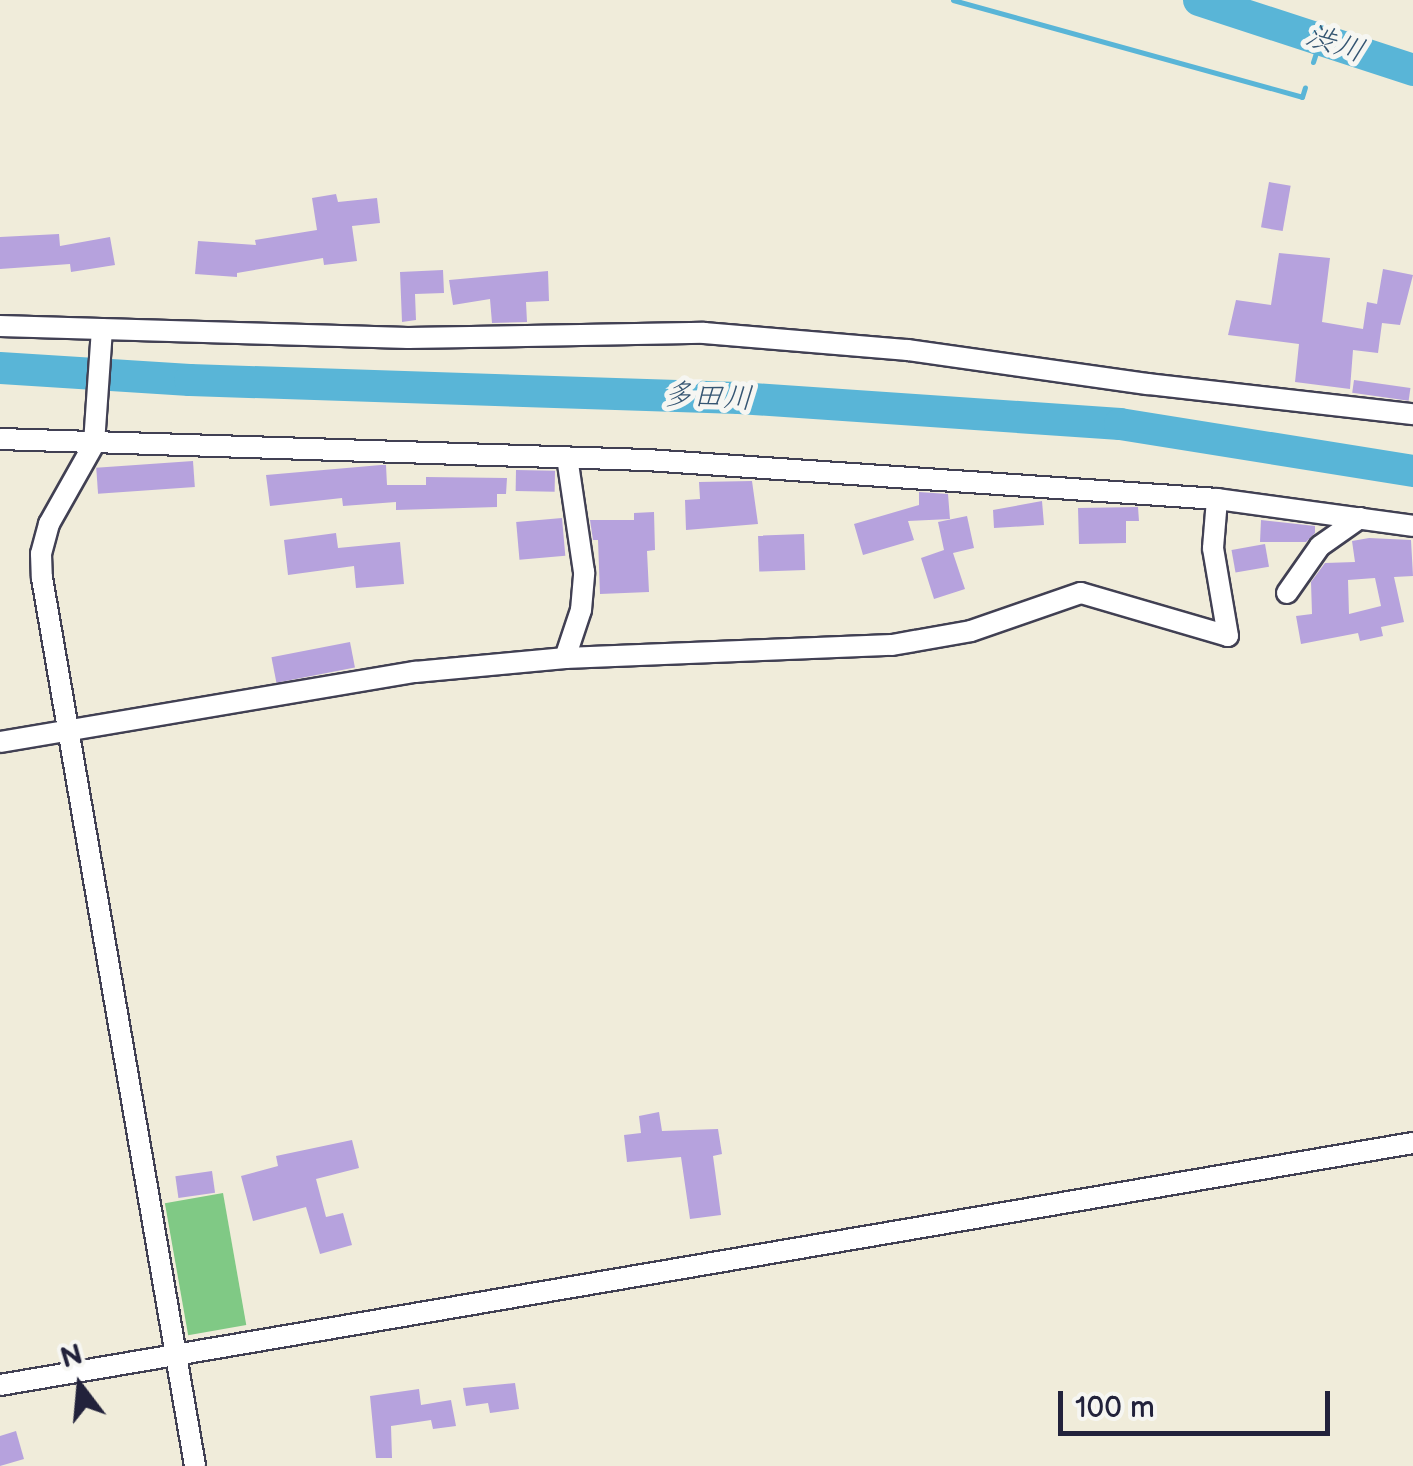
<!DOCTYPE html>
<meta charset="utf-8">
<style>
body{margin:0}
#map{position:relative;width:1413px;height:1466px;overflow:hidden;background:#f0ecda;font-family:"Balsamiq Sans","Klee One",sans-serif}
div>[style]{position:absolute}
.green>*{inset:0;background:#80c985;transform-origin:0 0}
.stream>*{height:5px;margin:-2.5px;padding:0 2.5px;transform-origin:2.5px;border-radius:2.5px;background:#59b5d7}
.river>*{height:32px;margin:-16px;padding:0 16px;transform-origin:16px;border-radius:16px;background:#59b5d7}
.building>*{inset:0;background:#b6a2dd;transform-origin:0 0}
.roads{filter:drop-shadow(2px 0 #414053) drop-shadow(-2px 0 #414053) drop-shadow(0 2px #414053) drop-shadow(0 -2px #414053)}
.street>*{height:20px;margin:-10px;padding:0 10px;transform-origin:10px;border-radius:10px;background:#fff}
span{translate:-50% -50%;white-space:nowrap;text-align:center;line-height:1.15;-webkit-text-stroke:10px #f6f6f2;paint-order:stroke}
.water-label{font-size:30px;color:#355572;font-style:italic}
.north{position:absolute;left:30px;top:1336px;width:100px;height:100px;-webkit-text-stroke:8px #f6f6f2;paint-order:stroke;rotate:344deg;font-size:28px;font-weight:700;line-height:40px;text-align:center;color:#22223b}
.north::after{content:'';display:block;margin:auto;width:35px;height:45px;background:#22223b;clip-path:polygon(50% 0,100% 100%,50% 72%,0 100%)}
.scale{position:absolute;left:1058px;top:1391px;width:272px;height:45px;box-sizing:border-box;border:5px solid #22223b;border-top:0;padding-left:12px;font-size:30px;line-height:35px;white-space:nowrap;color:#22223b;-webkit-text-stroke:8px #f6f6f2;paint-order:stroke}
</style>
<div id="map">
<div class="green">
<i style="left:223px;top:1193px;width:134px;height:59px;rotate:80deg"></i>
</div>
<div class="stream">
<i style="left:953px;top:0;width:362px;rotate:15.5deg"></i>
<i style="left:1302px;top:97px;width:10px;rotate:-73deg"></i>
<i style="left:1313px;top:62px;width:25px;rotate:-72deg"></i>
</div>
<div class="river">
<i style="left:1199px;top:0;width:225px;rotate:18.1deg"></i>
<i style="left:0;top:368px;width:190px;rotate:3.6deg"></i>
<i style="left:190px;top:380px;width:549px;rotate:1.88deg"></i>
<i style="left:739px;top:398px;width:382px;rotate:3.9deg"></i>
<i style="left:1120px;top:424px;width:297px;rotate:9.1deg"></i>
</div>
<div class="building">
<i style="left:1269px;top:182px;width:22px;height:46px;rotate:10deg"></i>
<i style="clip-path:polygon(336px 194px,338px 202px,377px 198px,380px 223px,352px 226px,357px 261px,324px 265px,323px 258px,237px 273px,237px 277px,195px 274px,198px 241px,256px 245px,255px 240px,317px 230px,312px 198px)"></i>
<i style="clip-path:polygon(59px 234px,60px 246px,110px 237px,115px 265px,71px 272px,70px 264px,0 269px,0 237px)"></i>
<i style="clip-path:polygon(1279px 253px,1330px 258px,1322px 322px,1363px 329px,1367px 302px,1377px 304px,1383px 269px,1413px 275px,1400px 325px,1382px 323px,1378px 353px,1353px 350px,1350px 389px,1295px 382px,1299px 344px,1228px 335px,1236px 300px,1271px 305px)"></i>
<i style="clip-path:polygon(443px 270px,444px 293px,415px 294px,416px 320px,402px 322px,400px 272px)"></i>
<i style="clip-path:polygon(548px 271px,549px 301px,526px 302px,527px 322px,492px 323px,490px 299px,453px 305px,449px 280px)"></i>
<i style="left:1354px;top:380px;width:57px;height:13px;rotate:8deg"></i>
<i style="left:193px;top:461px;width:26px;height:97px;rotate:86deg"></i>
<i style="clip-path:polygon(381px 465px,386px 465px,387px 485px,426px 485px,426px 477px,507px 478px,506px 494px,497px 494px,497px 507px,396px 510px,396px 502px,343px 506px,342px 498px,270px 506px,266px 475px)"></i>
<i style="left:516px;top:470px;width:39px;height:21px;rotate:1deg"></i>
<i style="clip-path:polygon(752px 481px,758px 524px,686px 530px,685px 500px,700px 499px,699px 482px)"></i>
<i style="clip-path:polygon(919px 492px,948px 494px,950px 519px,908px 521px,914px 540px,863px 555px,854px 524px,919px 505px)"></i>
<i style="clip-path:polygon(1042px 501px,1044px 525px,994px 528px,993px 510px)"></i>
<i style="clip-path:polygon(1138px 507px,1139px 521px,1126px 521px,1126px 543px,1079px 544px,1078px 508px)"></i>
<i style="clip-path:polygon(654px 512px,655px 550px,647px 551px,649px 592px,600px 594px,598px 540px,593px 540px,590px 520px,634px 520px,634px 513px)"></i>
<i style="clip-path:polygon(967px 516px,974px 548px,953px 553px,965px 589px,934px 599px,921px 558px,944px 550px,938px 522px)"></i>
<i style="left:562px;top:518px;width:38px;height:46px;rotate:85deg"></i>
<i style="clip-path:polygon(1261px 520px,1315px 526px,1315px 533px,1306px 542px,1260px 542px)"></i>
<i style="clip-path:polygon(336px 533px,338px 548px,400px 542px,404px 584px,356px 588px,354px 566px,288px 575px,284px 540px)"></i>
<i style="left:804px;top:534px;width:36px;height:46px;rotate:88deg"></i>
<i style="clip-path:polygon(evenodd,1369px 538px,1411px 540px,1413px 576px,1394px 577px,1404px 622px,1381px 627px,1383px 636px,1360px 641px,1358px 633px,1301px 644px,1296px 616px,1312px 614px,1311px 582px,1325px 563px,1355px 562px,1352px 541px,1369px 538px,1375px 578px,1381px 606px,1349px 614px,1348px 580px,1375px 578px)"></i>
<i style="left:1265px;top:544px;width:23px;height:34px;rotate:80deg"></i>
<i style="left:350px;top:642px;width:26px;height:80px;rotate:79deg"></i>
<i style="clip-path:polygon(659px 1112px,662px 1131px,718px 1129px,722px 1154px,713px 1156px,721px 1215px,690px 1219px,681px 1157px,627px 1162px,624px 1135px,641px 1133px,639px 1116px)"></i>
<i style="clip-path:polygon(352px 1140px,359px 1168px,316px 1179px,326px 1217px,343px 1213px,352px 1245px,320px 1254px,306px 1207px,253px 1221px,241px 1176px,278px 1166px,276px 1156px)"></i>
<i style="left:212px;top:1171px;width:22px;height:37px;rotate:82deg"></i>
<i style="clip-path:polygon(515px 1383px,519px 1409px,490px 1413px,488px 1403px,466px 1406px,463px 1388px)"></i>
<i style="clip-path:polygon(419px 1389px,421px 1405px,451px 1400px,456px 1426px,433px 1429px,431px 1420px,391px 1426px,392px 1458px,376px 1458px,370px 1396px)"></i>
<i style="clip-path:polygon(16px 1431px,24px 1459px,0 1466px,0 1436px)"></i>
</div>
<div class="roads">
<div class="street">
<i style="left:0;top:326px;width:408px;rotate:1.7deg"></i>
<i style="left:408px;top:338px;width:296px;rotate:-1deg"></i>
<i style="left:704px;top:333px;width:205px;rotate:4.8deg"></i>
<i style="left:908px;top:350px;width:242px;rotate:8.1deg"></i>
<i style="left:1148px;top:384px;width:267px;rotate:6.5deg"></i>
<i style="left:102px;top:329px;width:115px;rotate:94deg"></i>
<i style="left:94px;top:444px;width:92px;rotate:119.4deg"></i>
<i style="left:49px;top:524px;width:31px;rotate:105deg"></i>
<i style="left:41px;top:554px;width:24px;rotate:88deg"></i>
<i style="left:42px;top:578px;width:901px;rotate:80.22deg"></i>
<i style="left:0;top:439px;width:647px;rotate:1.86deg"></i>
<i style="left:647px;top:460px;width:571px;rotate:3.91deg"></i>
<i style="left:1217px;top:499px;width:198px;rotate:7.8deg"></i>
<i style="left:1287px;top:593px;width:57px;rotate:-54.9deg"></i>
<i style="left:1320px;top:546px;width:49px;rotate:-35deg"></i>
<i style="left:565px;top:658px;width:51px;rotate:-71.6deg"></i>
<i style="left:581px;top:610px;width:38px;rotate:-85deg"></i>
<i style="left:584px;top:572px;width:116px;rotate:-98.4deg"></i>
<i style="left:0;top:742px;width:421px;rotate:-9.6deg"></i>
<i style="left:415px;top:672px;width:151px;rotate:-5.3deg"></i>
<i style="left:565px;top:658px;width:327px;rotate:-2.3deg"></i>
<i style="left:892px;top:645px;width:80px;rotate:-10deg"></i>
<i style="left:971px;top:631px;width:116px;rotate:-19.1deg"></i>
<i style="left:1081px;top:593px;width:153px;rotate:16.3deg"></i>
<i style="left:1228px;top:636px;width:89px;rotate:-99.7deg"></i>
<i style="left:1213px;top:548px;width:49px;rotate:-85.3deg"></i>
<i style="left:0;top:1385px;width:1434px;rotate:-9.72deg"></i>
</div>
</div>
<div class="water-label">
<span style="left:1335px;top:44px;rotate:18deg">渋川</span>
<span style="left:708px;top:397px;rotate:3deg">多田川</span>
</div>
<div class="north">N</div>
<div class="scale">100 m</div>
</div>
